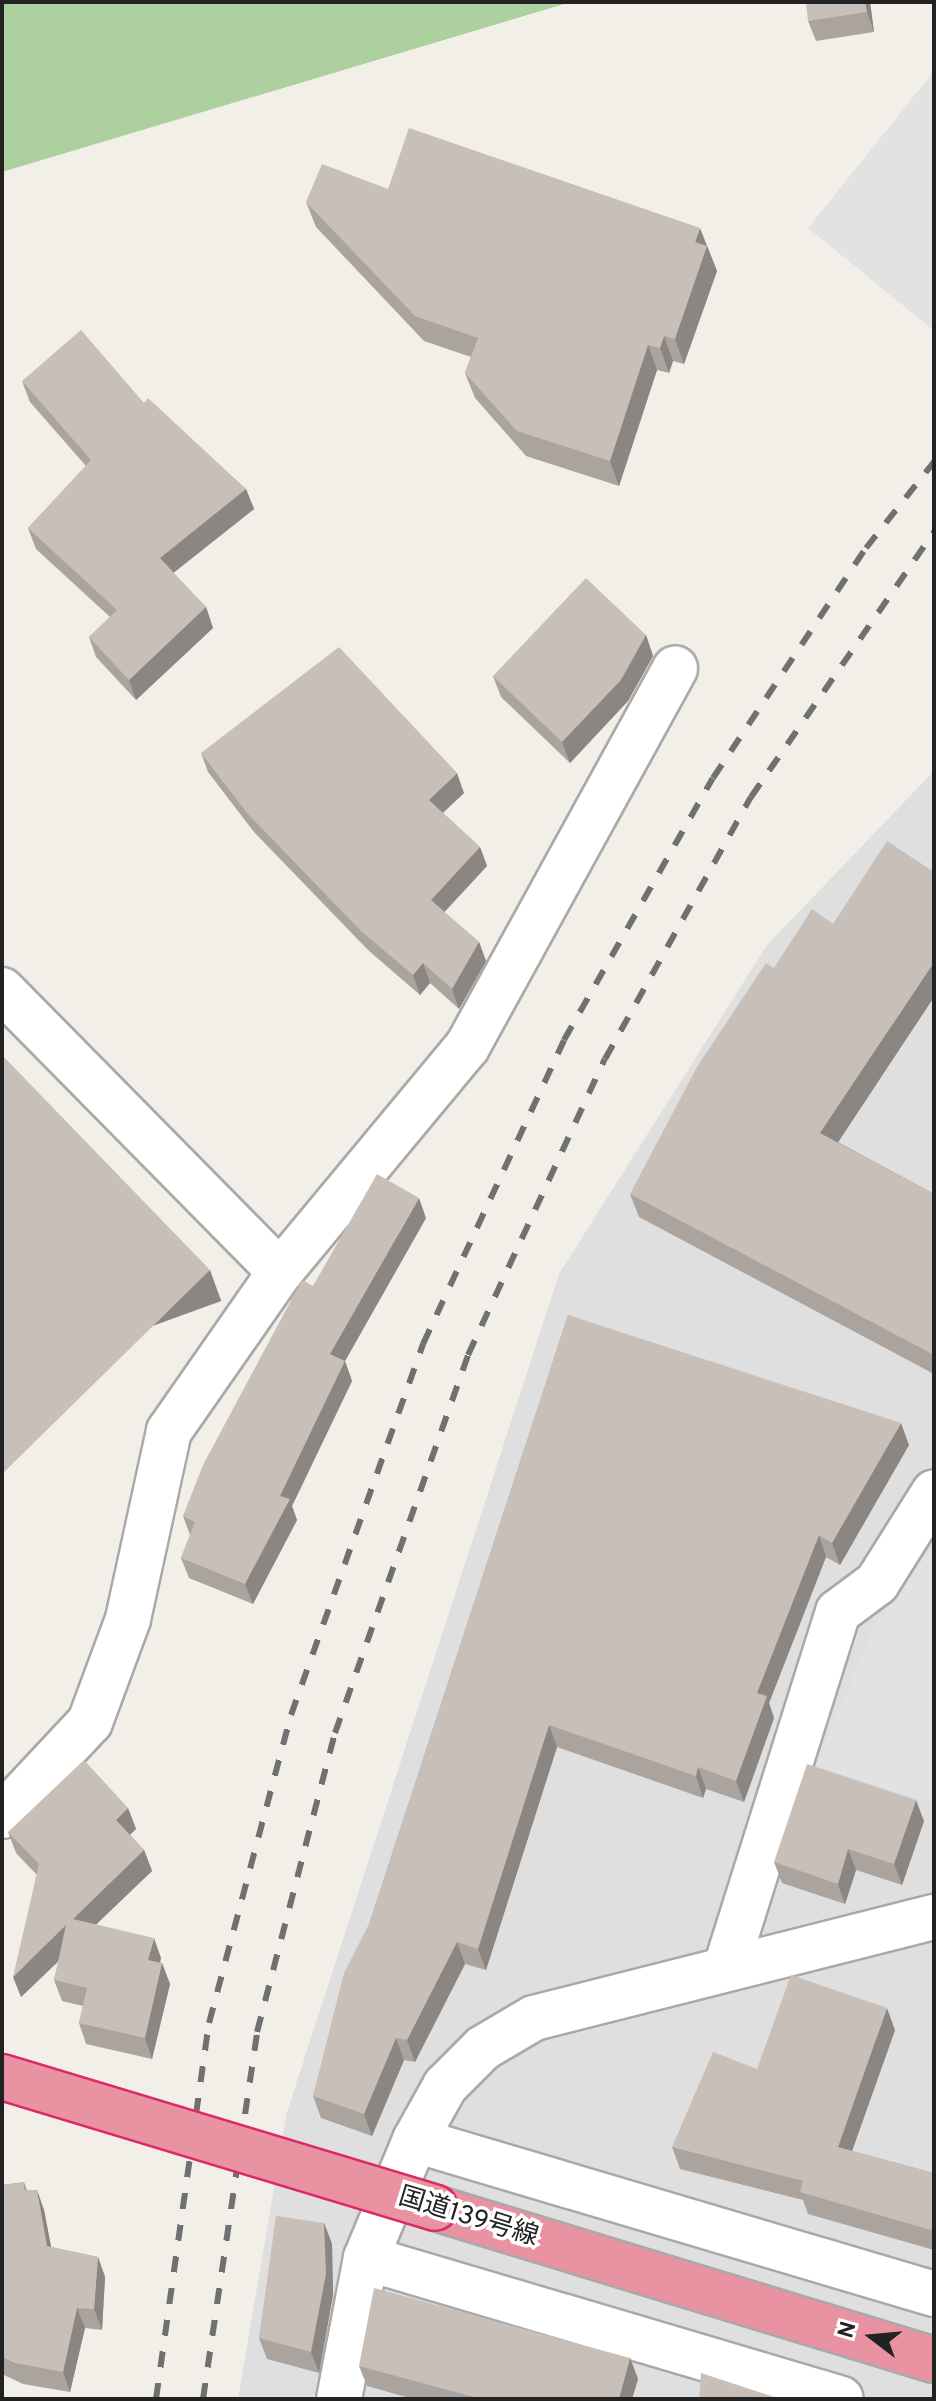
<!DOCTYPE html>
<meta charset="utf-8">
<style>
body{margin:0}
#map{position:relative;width:936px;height:2401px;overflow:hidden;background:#f2efe9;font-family:Overpass,"Noto Sans JP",sans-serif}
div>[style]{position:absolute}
.residential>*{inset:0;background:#e0dfdf}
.forest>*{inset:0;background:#add19e}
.parking>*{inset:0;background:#e2e2e2}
.roads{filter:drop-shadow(2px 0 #a9a9a9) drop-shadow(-2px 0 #a9a9a9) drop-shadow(0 2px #a9a9a9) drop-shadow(0 -2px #a9a9a9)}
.minor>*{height:44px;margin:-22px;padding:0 22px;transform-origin:22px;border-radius:22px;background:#fff}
.highway>*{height:44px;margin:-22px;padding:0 22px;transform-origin:22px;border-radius:22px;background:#e892a2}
.rail>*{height:6px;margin-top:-3px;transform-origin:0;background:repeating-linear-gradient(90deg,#707070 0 16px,transparent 0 32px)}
.bridges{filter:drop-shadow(2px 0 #dc2a67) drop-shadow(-2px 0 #dc2a67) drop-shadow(0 2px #dc2a67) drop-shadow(0 -2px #dc2a67)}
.highway-bridge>*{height:44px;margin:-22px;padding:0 22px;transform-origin:22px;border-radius:22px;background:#e892a2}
.wall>*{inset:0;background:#aba49e}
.shaded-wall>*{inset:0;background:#8b8681;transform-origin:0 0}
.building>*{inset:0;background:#c7bfb8}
span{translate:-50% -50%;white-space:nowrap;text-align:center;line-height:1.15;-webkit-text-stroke:7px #fff;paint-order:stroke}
.street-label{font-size:26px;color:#222}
.frame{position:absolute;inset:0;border:4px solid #222;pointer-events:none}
.north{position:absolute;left:832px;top:2297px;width:80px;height:80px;-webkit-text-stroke:6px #fff;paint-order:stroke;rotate:286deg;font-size:22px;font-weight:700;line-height:32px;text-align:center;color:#222}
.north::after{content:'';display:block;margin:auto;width:28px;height:36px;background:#222;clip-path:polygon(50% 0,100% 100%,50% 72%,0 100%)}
</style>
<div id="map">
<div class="residential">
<i style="clip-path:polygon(934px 771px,934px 2399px,238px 2399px,287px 2112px,559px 1274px,767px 945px)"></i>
</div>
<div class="forest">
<i style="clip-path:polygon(2px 2px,571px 2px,2px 172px)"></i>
</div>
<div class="parking">
<i style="clip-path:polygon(934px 71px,934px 327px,932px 329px,808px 228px)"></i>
<i style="clip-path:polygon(934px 1545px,934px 1803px,816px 1767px,873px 1628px)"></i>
</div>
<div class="roads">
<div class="minor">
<i style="left:2px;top:990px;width:396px;rotate:45.4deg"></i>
<i style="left:2px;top:1816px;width:129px;rotate:-46.9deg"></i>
<i style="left:90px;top:1722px;width:110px;rotate:-69.7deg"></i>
<i style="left:128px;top:1619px;width:192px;rotate:-77.7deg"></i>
<i style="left:169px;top:1431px;width:194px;rotate:-55.1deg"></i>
<i style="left:280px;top:1272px;width:293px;rotate:-50.3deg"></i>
<i style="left:467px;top:1047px;width:432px;rotate:-61.2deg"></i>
<i style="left:727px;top:1964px;width:369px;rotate:-72.5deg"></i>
<i style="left:838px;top:1612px;width:49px;rotate:-36.6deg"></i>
<i style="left:877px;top:1583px;width:107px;rotate:-57.9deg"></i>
<i style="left:415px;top:2140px;width:541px;rotate:16.53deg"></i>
<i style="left:366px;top:2258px;width:495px;rotate:16.5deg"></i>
<i style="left:339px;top:2399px;width:144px;rotate:-79.2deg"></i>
<i style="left:366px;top:2258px;width:128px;rotate:-67.4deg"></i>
<i style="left:415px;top:2140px;width:62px;rotate:-60.9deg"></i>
<i style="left:445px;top:2086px;width:54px;rotate:-45deg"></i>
<i style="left:483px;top:2048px;width:59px;rotate:-30.5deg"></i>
<i style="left:534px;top:2018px;width:413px;rotate:-14.2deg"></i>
</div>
<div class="highway">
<i style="left:435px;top:2208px;width:522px;rotate:16.94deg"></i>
</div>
</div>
<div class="rail">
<i style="left:156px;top:2399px;width:380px;rotate:-82deg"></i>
<i style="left:209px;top:2023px;width:319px;rotate:-75.1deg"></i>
<i style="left:291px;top:1715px;width:394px;rotate:-70.4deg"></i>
<i style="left:423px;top:1344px;width:335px;rotate:-65.1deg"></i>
<i style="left:564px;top:1040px;width:301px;rotate:-60.4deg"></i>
<i style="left:713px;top:778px;width:276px;rotate:-56.4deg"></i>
<i style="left:866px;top:548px;width:110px;rotate:-51.7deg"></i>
<i style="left:203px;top:2399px;width:371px;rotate:-81.6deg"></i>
<i style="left:257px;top:2032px;width:309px;rotate:-75.4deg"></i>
<i style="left:335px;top:1733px;width:401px;rotate:-70.6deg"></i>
<i style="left:468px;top:1355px;width:326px;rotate:-65.2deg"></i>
<i style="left:605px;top:1059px;width:300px;rotate:-60.9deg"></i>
<i style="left:751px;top:797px;width:322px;rotate:-55.4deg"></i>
</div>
<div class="bridges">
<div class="highway-bridge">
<i style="left:2px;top:2077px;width:452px;rotate:16.8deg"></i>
</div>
</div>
<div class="wall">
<i style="clip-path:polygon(870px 2px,874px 32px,816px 41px,808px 21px)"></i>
<i style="clip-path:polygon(388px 189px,707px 246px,717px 271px,684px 364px,673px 361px,669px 373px,657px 370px,619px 486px,526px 456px,475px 398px,465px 373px,471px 357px,424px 341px,316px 227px,306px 202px)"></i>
<i style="clip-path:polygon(22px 381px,144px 403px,246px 489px,254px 509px,173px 573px,206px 607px,213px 628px,136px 700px,96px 657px,89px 637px,110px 617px,36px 549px,28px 528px,86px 466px,30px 402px)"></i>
<i style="clip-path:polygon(646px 635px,653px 656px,628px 701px,570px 763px,501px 697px,493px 676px)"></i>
<i style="clip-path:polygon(201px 753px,464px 793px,443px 813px,480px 847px,487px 866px,444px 912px,479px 942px,486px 961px,459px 1009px,430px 983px,420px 995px,368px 950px,254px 832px,208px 772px)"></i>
<i style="clip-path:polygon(934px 997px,838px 1142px,934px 1194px,934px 1374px,639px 1217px,630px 1194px)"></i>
<i style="clip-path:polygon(426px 1218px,345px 1361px,352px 1381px,292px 1506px,297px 1520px,253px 1604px,189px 1578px,181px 1558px,190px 1535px,183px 1516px,313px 1286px)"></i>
<i style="clip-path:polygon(568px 1315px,909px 1445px,840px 1565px,826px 1557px,769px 1703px,774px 1718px,744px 1802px,706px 1789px,703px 1798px,557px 1747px,486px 1970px,465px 1964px,415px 2062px,404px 2060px,372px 2136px,321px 2118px,313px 2096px)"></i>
<i style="clip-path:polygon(128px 1808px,136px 1829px,130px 1835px,144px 1850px,152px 1871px,96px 1924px,161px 1958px,160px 1962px,162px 1963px,170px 1984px,152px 2059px,86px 2044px,79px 2023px,83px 2006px,62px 2001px,54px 1980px,59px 1961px,21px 1997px,37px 1875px,16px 1853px,8px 1832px)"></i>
<i style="clip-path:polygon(924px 1821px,902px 1885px,856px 1870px,845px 1904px,782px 1883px,774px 1862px)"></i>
<i style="clip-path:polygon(895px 2030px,852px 2151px,934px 2173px,934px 2250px,808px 2214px,803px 2200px,680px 2169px,672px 2147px,757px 2069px)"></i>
<i style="clip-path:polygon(24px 2182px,27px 2190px,37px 2190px,44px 2210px,51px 2247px,98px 2257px,105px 2277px,102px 2330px,85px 2328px,70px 2392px,23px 2384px,2px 2374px,2px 2185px)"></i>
<i style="clip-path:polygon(324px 2223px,332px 2244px,333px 2295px,319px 2373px,267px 2359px,259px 2338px)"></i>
<i style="clip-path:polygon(630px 2358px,638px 2379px,632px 2399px,413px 2399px,367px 2386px,359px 2366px)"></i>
</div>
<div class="shaded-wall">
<i style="clip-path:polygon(865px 2px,870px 2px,874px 32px,867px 12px)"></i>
<i style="clip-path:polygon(700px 228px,717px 271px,684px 364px,675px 339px,695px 242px)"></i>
<i style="clip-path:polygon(664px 336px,673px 361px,669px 373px,660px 348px)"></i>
<i style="clip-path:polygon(648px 345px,657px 370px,619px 486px,610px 461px)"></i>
<i style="clip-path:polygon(246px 489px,254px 509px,167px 578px,160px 558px)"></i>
<i style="clip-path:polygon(206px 607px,213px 628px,136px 700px,129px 680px)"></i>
<i style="clip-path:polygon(646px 635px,653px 656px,628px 701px,570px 763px,562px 742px)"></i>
<i style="clip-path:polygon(457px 773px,464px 793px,436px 819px,429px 800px)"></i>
<i style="clip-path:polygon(480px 847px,487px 866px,438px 919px,431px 900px)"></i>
<i style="clip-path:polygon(479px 942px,486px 961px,459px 1009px,452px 989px)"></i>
<i style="clip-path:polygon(934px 962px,934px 997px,829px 1156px,820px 1133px)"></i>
<i style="clip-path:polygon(423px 963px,430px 983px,420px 995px,413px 975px)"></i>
<i style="clip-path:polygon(419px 1198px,426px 1218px,345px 1361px,352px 1381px,292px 1506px,297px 1520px,253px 1604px,245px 1584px,280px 1496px,330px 1354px)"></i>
<i style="left:210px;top:1270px;width:33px;height:291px;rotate:70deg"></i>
<i style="clip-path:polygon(901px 1423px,909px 1445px,840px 1565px,832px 1543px)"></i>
<i style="clip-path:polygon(819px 1535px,826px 1557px,769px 1703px,774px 1718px,744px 1802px,736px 1781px,757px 1693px)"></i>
<i style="clip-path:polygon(549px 1725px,557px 1747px,486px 1970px,478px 1949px)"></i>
<i style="clip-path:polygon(698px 1767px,706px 1789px,703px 1798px,696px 1776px)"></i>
<i style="clip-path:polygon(916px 1800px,924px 1821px,902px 1885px,894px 1864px)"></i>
<i style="clip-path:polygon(128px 1808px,136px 1829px,123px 1841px,116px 1820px)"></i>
<i style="clip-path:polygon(848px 1849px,856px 1870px,845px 1904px,838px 1884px)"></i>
<i style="clip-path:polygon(144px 1850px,152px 1871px,80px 1940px,73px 1919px)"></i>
<i style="clip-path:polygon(66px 1925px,74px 1946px,21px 1997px,13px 1977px)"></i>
<i style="clip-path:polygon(154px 1938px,161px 1958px,156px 1980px,148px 1960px)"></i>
<i style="clip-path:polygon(457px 1942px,465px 1964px,415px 2062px,407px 2040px)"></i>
<i style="clip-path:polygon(162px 1963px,170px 1984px,152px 2059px,145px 2038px)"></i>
<i style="clip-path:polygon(887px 2008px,895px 2030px,846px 2168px,838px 2147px)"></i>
<i style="clip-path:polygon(396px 2038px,404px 2060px,372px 2136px,364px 2114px)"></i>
<i style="clip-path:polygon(37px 2190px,44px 2210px,55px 2267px,47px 2246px)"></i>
<i style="clip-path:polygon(324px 2223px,332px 2244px,333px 2295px,319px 2373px,311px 2352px)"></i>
<i style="clip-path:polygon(98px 2257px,105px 2277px,102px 2330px,94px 2309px)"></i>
<i style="clip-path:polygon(77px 2308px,85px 2328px,70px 2392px,63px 2372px)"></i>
<i style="clip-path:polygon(630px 2358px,638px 2379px,632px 2399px,619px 2399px)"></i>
</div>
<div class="building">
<i style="clip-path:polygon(806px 2px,865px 2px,867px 12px,808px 21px)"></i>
<i style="clip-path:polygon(409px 128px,700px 228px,695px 242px,707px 246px,675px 339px,664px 336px,660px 348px,648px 345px,610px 461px,517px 431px,465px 373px,478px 338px,415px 316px,306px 202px,322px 164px,388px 189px)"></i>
<i style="clip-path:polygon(81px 330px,144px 403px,148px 398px,246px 489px,160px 558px,206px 607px,129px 680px,89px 637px,117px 610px,28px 528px,91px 460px,22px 381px)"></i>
<i style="clip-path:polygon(586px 578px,646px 635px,621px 680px,562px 742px,493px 676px)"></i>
<i style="clip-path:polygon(339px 647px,457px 773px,429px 800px,480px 847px,431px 900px,479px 942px,452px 989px,423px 963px,413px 975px,361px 931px,247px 813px,201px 753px)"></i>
<i style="clip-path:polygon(887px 841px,934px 872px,934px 962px,820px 1133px,934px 1194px,934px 1355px,630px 1194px,697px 1067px,766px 963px,774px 968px,812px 909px,833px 924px)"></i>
<i style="clip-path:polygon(2px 1055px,210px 1270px,2px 1474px)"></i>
<i style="clip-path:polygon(377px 1174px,419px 1198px,330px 1354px,345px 1361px,280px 1496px,290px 1499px,245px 1584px,181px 1558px,195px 1522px,183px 1516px,203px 1465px,302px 1280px,313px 1286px)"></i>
<i style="clip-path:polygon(568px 1315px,901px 1423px,832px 1543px,819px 1535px,757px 1693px,767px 1696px,736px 1781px,698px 1767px,696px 1776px,549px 1725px,478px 1949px,457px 1942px,407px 2040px,396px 2038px,364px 2114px,313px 2096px,344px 1973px,370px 1922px)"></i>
<i style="clip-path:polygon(84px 1760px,128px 1808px,116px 1820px,144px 1850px,73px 1919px,154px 1938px,148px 1960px,162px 1963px,145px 2038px,79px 2023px,87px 1988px,54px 1980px,66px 1925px,13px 1977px,39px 1864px,8px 1832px)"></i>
<i style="clip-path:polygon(807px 1764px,916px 1800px,894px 1864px,848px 1849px,838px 1884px,774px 1862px)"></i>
<i style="clip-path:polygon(791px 1975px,887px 2008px,838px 2147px,934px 2173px,934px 2231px,800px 2192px,803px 2181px,672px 2147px,713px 2052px,757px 2069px)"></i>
<i style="clip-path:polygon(24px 2182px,24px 2190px,37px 2190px,47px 2246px,98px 2257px,94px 2309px,77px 2308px,63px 2372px,15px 2363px,2px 2357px,2px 2185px)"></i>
<i style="clip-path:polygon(276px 2216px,324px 2223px,326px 2274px,311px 2352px,259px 2338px)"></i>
<i style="clip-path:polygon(374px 2288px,630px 2358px,619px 2399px,481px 2399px,359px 2366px)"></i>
<i style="clip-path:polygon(701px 2373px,774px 2397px,774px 2399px,699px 2399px)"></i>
</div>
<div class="street-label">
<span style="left:468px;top:2218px;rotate:17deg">国道139号線</span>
</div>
<div class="frame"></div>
<div class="north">N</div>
</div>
